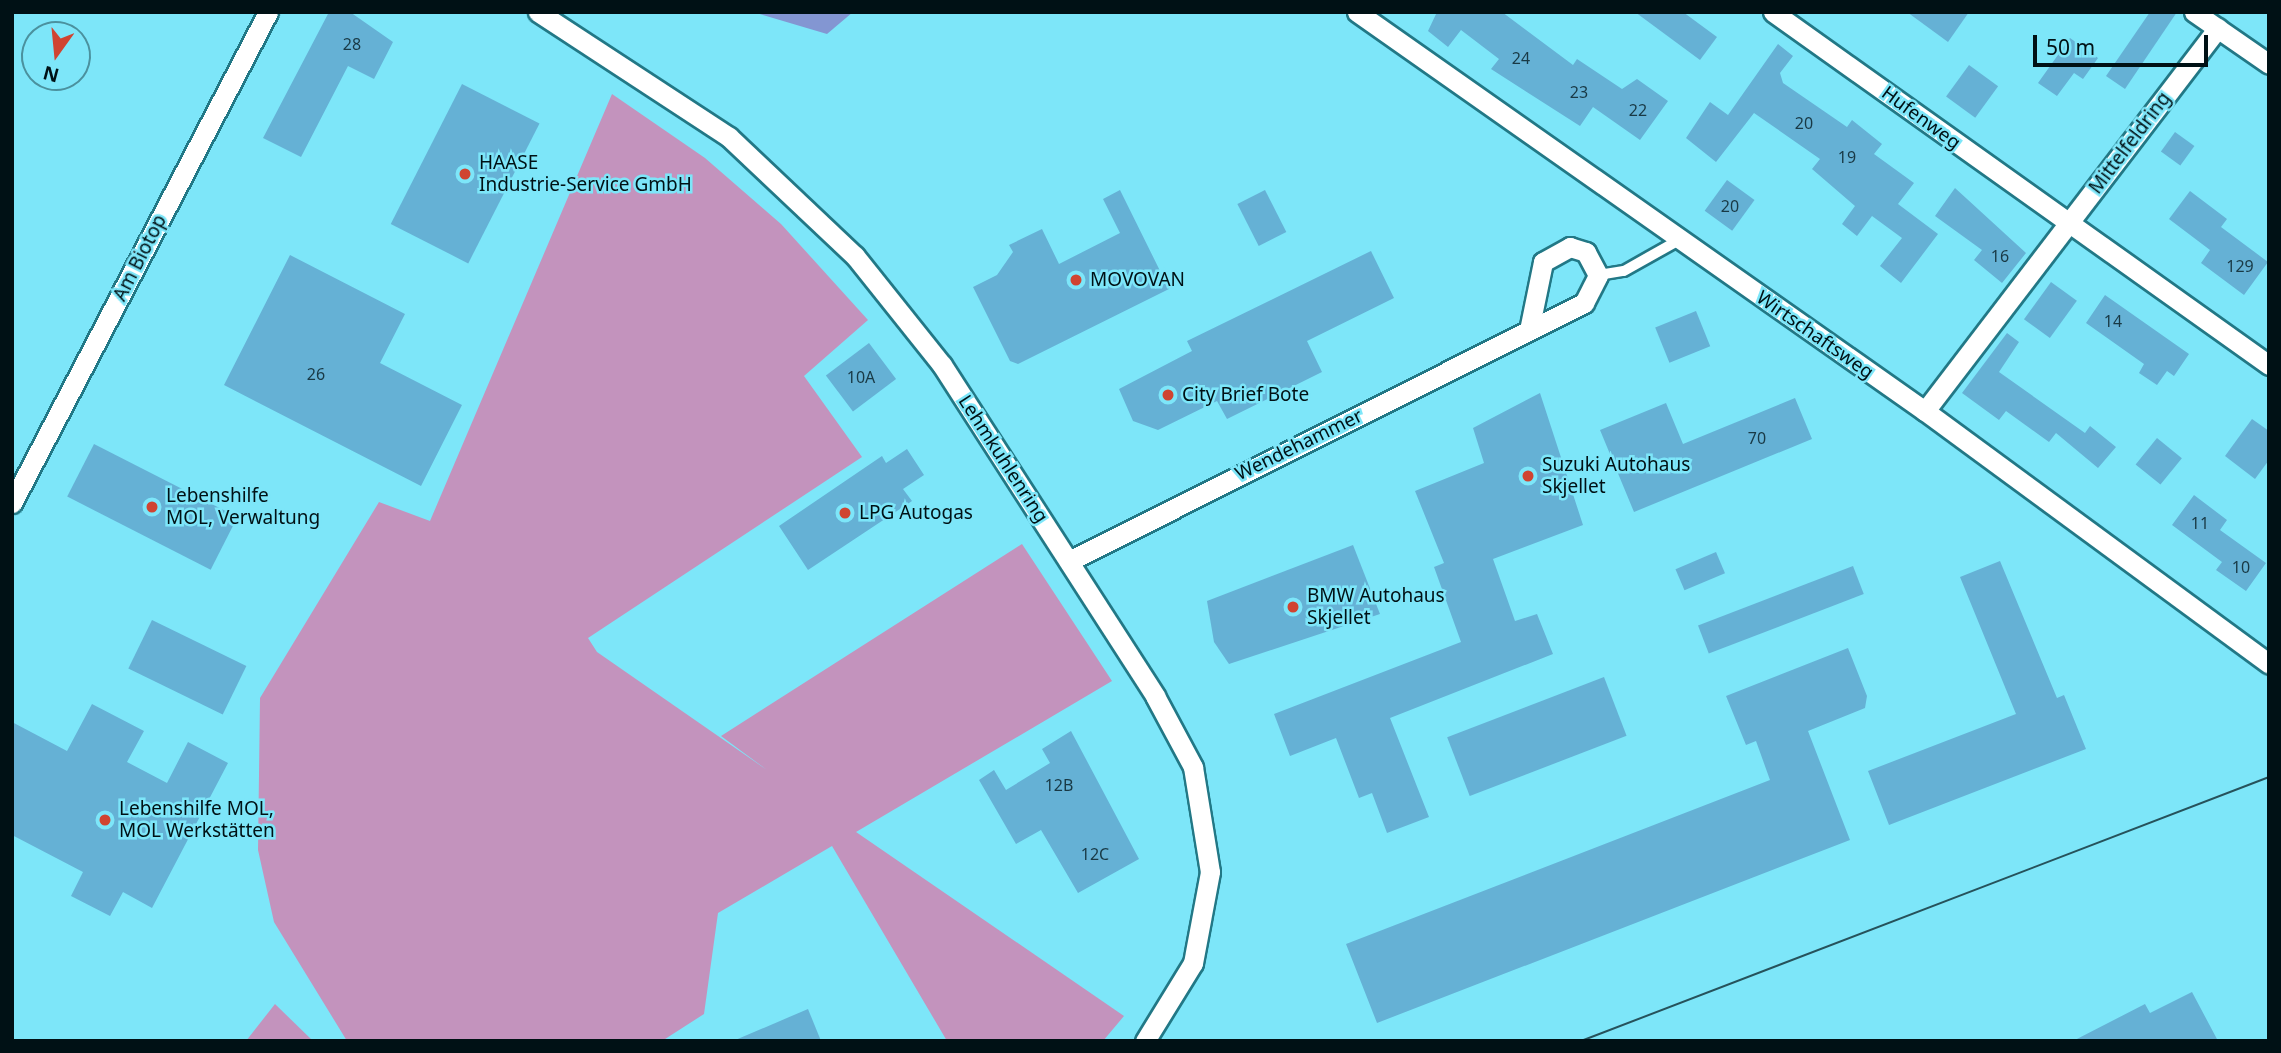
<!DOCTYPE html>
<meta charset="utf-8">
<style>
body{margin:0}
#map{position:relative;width:2281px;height:1053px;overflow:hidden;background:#7de6f9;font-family:"Noto Sans",sans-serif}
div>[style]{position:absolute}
.green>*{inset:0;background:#c393bd}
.water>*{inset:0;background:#8396d2}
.building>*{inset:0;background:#65b1d5;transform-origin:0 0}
.roads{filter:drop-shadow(2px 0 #227886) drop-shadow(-2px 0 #227886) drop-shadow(0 2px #227886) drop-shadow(0 -2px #227886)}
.service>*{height:10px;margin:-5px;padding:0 5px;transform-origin:5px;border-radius:5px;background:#fff}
.minor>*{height:19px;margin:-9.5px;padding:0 9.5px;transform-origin:9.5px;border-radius:9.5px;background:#fff}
.tram>*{height:2px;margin:-1px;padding:0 1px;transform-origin:1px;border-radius:1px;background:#26525b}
.dots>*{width:19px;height:19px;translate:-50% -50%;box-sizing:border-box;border:4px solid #7de6f9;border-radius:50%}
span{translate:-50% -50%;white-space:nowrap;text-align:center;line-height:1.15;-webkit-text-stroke:5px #7de6f9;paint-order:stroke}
.number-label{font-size:16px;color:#193945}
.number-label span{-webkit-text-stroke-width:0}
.street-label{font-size:19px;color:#001115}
.poi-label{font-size:19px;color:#001115}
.left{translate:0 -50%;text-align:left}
.frame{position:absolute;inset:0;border:14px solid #001115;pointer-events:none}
.north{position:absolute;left:21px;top:21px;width:70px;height:70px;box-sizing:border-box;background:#7de6f9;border:2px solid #4b919e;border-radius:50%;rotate:195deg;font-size:19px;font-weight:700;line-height:28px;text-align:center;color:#001115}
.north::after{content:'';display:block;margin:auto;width:24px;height:32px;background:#d04431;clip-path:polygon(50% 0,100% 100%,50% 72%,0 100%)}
.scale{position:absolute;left:2033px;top:35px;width:175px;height:32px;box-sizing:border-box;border:4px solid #001115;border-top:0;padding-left:9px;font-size:21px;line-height:24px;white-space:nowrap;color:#001115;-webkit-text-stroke:5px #7de6f9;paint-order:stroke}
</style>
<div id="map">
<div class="green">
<i style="clip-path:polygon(612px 94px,705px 158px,781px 224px,868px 320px,804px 376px,862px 457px,588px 638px,597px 652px,767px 770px,721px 736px,1022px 544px,1112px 681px,856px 832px,1124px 1016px,1103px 1041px,947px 1041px,832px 846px,718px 913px,704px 1014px,662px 1041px,347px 1041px,274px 922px,258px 850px,260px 698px,379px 502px,430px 521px)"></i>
<i style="clip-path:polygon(275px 1004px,313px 1041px,246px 1041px)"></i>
</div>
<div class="water">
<i style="clip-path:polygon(753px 12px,853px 12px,827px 34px)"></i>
</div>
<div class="building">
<i style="clip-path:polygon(329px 12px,350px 12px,393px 42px,374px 79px,348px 66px,301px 157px,263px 138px)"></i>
<i style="clip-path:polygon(1437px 12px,1502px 12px,1573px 65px,1577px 59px,1622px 89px,1637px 79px,1668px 101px,1640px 140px,1593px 107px,1580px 126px,1491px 69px,1499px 59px,1461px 30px,1448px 47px,1428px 31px)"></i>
<i style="clip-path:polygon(1635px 12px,1683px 12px,1717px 37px,1700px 60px)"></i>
<i style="clip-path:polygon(1907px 12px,1969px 12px,1948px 42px)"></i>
<i style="clip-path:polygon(2150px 12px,2177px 12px,2125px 89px,2106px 76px)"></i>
<i style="clip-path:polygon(2070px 38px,2098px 58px,2083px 79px,2074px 73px,2057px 96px,2038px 83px)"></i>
<i style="clip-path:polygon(1778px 44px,1793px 56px,1780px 73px,1783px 83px,1847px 127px,1852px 120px,1882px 144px,1874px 154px,1914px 183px,1898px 204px,1938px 234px,1901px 283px,1880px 266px,1902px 238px,1872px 216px,1857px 236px,1842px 224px,1855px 206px,1812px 169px,1820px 159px,1754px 113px,1716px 162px,1686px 138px,1710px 102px,1728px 115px)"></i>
<i style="left:1969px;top:65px;width:36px;height:39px;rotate:36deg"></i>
<i style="left:462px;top:84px;width:87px;height:157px;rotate:27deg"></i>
<i style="left:2175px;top:132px;width:24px;height:24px;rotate:36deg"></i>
<i style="left:1727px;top:180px;width:34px;height:38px;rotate:36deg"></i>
<i style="clip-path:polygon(1955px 188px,2026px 253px,2002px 283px,1974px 260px,1982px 250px,1935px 216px)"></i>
<i style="clip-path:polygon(1120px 190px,1169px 289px,1018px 364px,1010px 361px,973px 287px,997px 275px,1013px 252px,1009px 245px,1042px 229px,1059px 264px,1120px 233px,1103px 199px)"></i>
<i style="left:1265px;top:190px;width:47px;height:31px;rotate:63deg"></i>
<i style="clip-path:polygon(2190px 191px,2227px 219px,2221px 227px,2268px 262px,2244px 295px,2201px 263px,2210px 250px,2169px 219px)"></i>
<i style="clip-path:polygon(1371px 251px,1394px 298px,1307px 341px,1322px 372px,1227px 419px,1217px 401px,1158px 430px,1133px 421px,1119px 389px,1192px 351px,1187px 341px)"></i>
<i style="clip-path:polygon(290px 255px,405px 314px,380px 363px,462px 405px,421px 486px,224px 385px)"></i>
<i style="left:2051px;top:282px;width:32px;height:46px;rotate:36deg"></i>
<i style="clip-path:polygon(2105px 295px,2189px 354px,2174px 376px,2167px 371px,2157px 385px,2139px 373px,2144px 364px,2086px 323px)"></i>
<i style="left:1696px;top:311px;width:38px;height:44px;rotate:68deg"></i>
<i style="clip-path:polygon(2007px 333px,2019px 342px,1999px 372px,2085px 433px,2090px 426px,2116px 447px,2098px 468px,2056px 433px,2049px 442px,2006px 411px,1999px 420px,1962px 393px)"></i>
<i style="left:869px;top:343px;width:45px;height:54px;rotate:53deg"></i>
<i style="clip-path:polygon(1540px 393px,1583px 525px,1493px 559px,1515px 621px,1537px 614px,1553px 654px,1390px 718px,1429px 817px,1387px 833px,1372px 793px,1359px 798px,1336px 738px,1290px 756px,1274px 714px,1461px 642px,1434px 567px,1444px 563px,1415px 491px,1484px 463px,1473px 428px)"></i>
<i style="clip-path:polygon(1795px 398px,1812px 439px,1634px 512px,1600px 430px,1666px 403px,1683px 444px)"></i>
<i style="clip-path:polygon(2252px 419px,2269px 431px,2269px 460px,2255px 479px,2225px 456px)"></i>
<i style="left:2157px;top:438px;width:32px;height:34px;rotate:39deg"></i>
<i style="left:94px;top:444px;width:161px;height:59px;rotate:27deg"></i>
<i style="clip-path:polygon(907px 449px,924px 475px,903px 489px,912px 501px,808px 570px,779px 526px,882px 456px,886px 463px)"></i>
<i style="clip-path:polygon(2194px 495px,2227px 520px,2220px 530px,2266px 563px,2246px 591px,2216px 570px,2222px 562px,2172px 525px)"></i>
<i style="clip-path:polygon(1353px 545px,1380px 614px,1229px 664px,1214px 642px,1207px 601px)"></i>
<i style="left:1716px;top:552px;width:23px;height:44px;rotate:67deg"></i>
<i style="clip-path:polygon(2000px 561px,2057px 698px,2064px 695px,2086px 749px,1889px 825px,1868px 771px,2016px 714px,1960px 577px)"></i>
<i style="left:1853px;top:566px;width:30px;height:166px;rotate:69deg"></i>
<i style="left:152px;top:620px;width:105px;height:54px;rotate:26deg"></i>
<i style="clip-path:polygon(1848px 648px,1867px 696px,1865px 708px,1808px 731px,1850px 840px,1377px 1023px,1346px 944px,1770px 780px,1756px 741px,1746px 745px,1726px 696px)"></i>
<i style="left:1604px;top:677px;width:63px;height:168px;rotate:69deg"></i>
<i style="clip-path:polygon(92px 704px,144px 731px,127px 762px,167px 783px,188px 742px,228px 763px,152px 908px,123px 892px,110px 916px,71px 896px,83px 872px,12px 835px,12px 722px,67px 751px)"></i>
<i style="clip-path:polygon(1071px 731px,1139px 859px,1078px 893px,1041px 830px,1016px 844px,979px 780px,994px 770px,1006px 790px,1050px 763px,1042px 749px)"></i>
<i style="clip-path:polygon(2192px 992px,2218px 1041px,2073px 1041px,2145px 1004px,2150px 1013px)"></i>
<i style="clip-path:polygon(808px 1009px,821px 1041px,733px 1041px)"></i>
</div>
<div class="roads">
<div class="service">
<i style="left:1598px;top:275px;width:26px;rotate:-9deg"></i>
<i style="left:1624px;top:271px;width:63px;rotate:-29.4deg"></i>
</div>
<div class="minor">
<i style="left:538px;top:12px;width:228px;rotate:33.2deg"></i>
<i style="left:729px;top:137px;width:173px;rotate:43.4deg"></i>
<i style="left:855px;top:256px;width:139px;rotate:51.4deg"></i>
<i style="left:942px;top:365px;width:394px;rotate:57.2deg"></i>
<i style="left:1155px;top:696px;width:81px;rotate:61.8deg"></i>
<i style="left:1193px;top:767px;width:106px;rotate:80.8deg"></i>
<i style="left:1210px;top:872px;width:93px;rotate:100.6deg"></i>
<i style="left:1193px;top:963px;width:92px;rotate:121.6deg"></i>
<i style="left:1357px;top:12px;width:694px;rotate:35.09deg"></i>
<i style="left:1925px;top:411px;width:427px;rotate:36.3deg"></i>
<i style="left:1773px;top:12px;width:609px;rotate:35.44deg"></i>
<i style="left:2194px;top:12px;width:91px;rotate:34.7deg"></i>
<i style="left:1925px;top:411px;width:482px;rotate:-52.6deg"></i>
<i style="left:12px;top:503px;width:554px;rotate:-62.46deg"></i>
<i style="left:1069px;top:561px;width:576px;rotate:-26.61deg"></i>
<i style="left:1584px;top:303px;width:31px;rotate:-63deg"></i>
<i style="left:1598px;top:275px;width:26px;rotate:-118deg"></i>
<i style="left:1586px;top:252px;width:17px;rotate:-163deg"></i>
<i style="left:1570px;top:247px;width:31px;rotate:151deg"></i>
<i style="left:1543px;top:262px;width:69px;rotate:101.6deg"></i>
</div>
</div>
<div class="tram">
<i style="left:1581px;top:1041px;width:737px;rotate:-20.99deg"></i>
</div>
<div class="dots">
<i style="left:465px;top:174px;background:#d04431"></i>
<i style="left:1076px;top:280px;background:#d04431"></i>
<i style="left:1168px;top:395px;background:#d04431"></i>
<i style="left:1528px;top:476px;background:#d04431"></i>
<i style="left:152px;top:507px;background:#d04431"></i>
<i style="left:845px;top:513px;background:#d04431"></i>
<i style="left:1293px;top:607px;background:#d04431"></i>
<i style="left:105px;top:820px;background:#d04431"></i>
</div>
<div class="number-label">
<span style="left:352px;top:44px">28</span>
<span style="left:1521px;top:58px">24</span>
<span style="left:1579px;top:92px">23</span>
<span style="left:1638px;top:110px">22</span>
<span style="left:1804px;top:123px">20</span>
<span style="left:1847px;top:157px">19</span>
<span style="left:1730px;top:206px">20</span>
<span style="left:2000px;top:256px">16</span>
<span style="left:2240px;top:266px">129</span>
<span style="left:2113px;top:321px">14</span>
<span style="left:316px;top:374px">26</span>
<span style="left:861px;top:377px">10A</span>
<span style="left:1757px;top:438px">70</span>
<span style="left:2200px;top:523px">11</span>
<span style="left:2241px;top:567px">10</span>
<span style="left:1059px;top:785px">12B</span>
<span style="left:1095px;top:854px">12C</span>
</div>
<div class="street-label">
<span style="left:1921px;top:118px;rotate:36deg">Hufenweg</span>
<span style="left:2130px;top:143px;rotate:-53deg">Mittelfeldring</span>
<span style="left:140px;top:258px;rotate:-63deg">Am Biotop</span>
<span style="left:1815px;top:335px;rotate:35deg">Wirtschaftsweg</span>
<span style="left:1299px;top:445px;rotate:-26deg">Wendehammer</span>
<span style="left:1003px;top:459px;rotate:57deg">Lehmkuhlenring</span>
</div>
<div class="poi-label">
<span class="left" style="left:479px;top:174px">HAASE<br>Industrie-Service GmbH</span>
<span class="left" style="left:1090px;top:280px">MOVOVAN</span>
<span class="left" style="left:1182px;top:395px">City Brief Bote</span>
<span class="left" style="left:1542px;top:476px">Suzuki Autohaus<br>Skjellet</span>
<span class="left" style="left:166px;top:507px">Lebenshilfe<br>MOL, Verwaltung</span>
<span class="left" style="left:859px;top:513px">LPG Autogas</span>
<span class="left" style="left:1307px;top:607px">BMW Autohaus<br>Skjellet</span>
<span class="left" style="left:119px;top:820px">Lebenshilfe MOL,<br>MOL Werkstätten</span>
</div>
<div class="frame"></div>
<div class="north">N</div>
<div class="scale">50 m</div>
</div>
